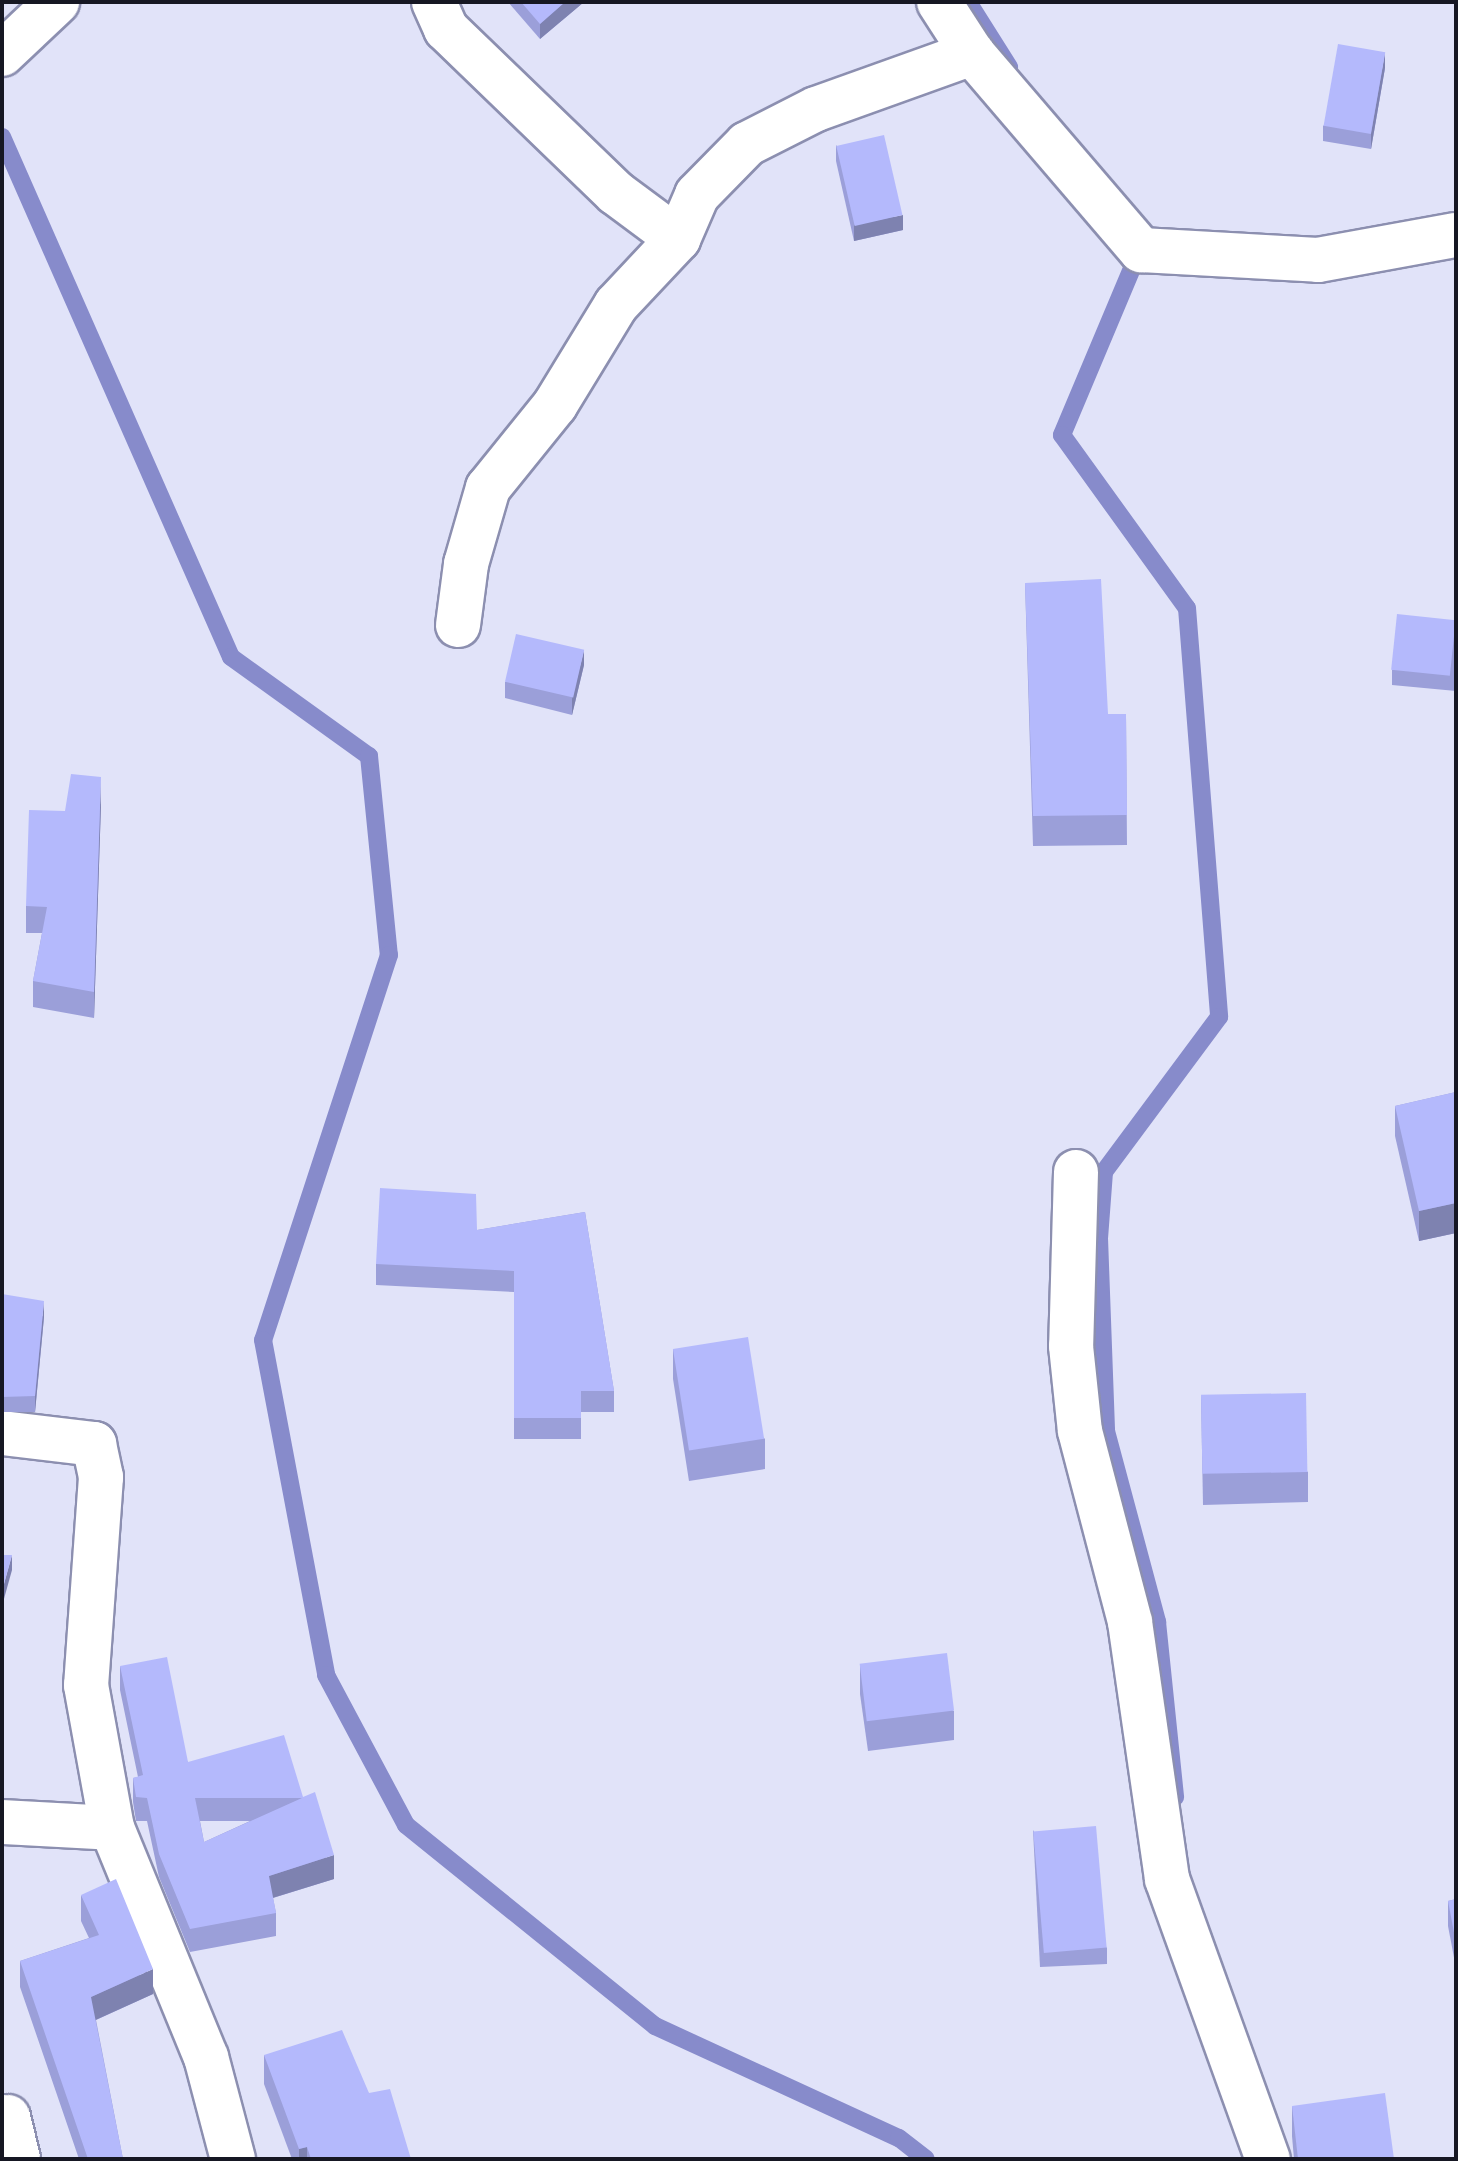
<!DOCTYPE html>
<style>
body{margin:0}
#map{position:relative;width:1458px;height:2161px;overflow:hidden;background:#e1e3f9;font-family:Rubik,sans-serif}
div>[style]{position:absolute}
.stream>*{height:18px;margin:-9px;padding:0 9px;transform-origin:9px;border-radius:9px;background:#878bcb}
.roads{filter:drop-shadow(2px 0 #8c8fb0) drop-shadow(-2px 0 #8c8fb0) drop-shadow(0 2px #8c8fb0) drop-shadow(0 -2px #8c8fb0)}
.street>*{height:44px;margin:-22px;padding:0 22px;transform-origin:22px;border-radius:22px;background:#fff}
.wall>*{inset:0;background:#9b9fd9}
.shaded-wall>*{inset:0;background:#7e82b0}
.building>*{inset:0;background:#b4b9fc;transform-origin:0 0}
span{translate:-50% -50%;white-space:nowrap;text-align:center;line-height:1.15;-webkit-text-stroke:8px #fff;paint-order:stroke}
.frame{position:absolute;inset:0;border:4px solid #161723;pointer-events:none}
</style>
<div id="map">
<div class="stream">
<i style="left:968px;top:2px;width:77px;rotate:57.8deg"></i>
<i style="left:2px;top:137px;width:568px;rotate:66.23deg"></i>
<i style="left:231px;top:657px;width:170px;rotate:35.7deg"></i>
<i style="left:369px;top:756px;width:200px;rotate:84.3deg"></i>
<i style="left:389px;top:955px;width:405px;rotate:108.1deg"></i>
<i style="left:263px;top:1340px;width:341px;rotate:79.3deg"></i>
<i style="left:326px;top:1675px;width:170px;rotate:61.9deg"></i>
<i style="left:406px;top:1825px;width:320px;rotate:38.9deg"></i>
<i style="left:655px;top:2026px;width:268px;rotate:24.7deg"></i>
<i style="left:899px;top:2138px;width:34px;rotate:38deg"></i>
<i style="left:1141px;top:247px;width:204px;rotate:112.8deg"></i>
<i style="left:1062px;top:435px;width:213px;rotate:54.2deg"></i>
<i style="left:1187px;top:608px;width:410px;rotate:85.5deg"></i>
<i style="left:1219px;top:1017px;width:193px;rotate:126.6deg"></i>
<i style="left:1104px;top:1172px;width:66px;rotate:94.3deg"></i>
<i style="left:1099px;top:1238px;width:193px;rotate:87.9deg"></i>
<i style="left:1106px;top:1431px;width:198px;rotate:75deg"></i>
<i style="left:1157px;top:1622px;width:176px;rotate:84.1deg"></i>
</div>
<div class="roads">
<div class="street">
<i style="left:434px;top:2px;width:30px;rotate:66deg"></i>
<i style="left:446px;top:29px;width:236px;rotate:44deg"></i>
<i style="left:616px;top:193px;width:77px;rotate:36.6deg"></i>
<i style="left:939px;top:2px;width:61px;rotate:57.1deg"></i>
<i style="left:972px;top:53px;width:260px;rotate:49.4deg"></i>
<i style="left:1141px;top:250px;width:177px;rotate:3.2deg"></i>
<i style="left:1318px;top:260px;width:140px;rotate:-10.3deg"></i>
<i style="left:2px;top:54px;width:76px;rotate:-43.4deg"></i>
<i style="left:458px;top:625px;width:62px;rotate:-82.5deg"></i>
<i style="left:466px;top:564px;width:79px;rotate:-73.9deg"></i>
<i style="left:488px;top:488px;width:107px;rotate:-51.1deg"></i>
<i style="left:555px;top:405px;width:117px;rotate:-58.6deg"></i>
<i style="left:616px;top:305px;width:91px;rotate:-46.8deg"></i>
<i style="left:678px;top:239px;width:48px;rotate:-66.6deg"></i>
<i style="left:697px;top:195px;width:71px;rotate:-45.6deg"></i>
<i style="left:747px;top:144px;width:77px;rotate:-26.9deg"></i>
<i style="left:816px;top:109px;width:166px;rotate:-19.7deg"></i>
<i style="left:1076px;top:1172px;width:174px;rotate:91.6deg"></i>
<i style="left:1071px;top:1346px;width:85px;rotate:84deg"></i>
<i style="left:1080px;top:1431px;width:197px;rotate:75.3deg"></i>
<i style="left:1130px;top:1622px;width:260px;rotate:81.8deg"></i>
<i style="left:1167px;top:1879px;width:298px;rotate:70.2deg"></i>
<i style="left:2px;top:1433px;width:93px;rotate:6.8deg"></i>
<i style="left:94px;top:1444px;width:34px;rotate:78deg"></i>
<i style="left:101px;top:1477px;width:209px;rotate:94.1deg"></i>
<i style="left:86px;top:1685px;width:145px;rotate:79.7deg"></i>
<i style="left:112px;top:1828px;width:248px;rotate:67.7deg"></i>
<i style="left:206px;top:2057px;width:106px;rotate:75.2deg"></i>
<i style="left:2px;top:1822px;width:110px;rotate:3.1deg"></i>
<i style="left:8px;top:2117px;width:43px;rotate:76.6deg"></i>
</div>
</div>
<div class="wall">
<i style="clip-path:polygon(508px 2px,584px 2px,540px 39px)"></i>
<i style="clip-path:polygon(1385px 68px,1371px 149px,1323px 141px,1323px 126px)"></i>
<i style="clip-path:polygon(836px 145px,903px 230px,854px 241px,836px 161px)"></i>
<i style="clip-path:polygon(1025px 583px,1108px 714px,1126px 714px,1127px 845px,1033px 846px)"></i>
<i style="clip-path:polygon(1456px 620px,1456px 691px,1392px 685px,1392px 670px)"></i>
<i style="clip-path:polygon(584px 665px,572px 715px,505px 698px,505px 682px)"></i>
<i style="clip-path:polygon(101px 804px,94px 1018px,33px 1007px,33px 981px,42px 933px,26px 933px,26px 906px,65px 811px)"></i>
<i style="clip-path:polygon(1456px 1092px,1456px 1233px,1419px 1241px,1395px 1136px,1395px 1106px)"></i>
<i style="clip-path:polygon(585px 1212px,614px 1391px,614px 1412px,581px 1412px,581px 1439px,514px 1439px,514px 1292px,376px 1285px,376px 1264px,477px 1230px)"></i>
<i style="clip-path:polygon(2px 1294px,44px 1317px,35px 1412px,2px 1412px)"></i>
<i style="clip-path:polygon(673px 1349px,765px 1439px,765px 1469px,689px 1481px,673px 1379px)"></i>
<i style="clip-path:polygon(1201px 1396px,1308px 1472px,1308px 1502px,1203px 1505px)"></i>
<i style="clip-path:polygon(860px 1664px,954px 1711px,954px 1740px,868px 1751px,860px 1694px)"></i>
<i style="clip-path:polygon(evenodd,120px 1666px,188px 1762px,303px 1797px,334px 1879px,273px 1898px,276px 1913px,276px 1936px,190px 1952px,159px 1877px,147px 1821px,136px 1821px,133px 1802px,133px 1778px,138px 1777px,120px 1690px,120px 1666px,200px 1821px,250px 1821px,204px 1842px,200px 1821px)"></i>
<i style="clip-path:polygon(1033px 1830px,1107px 1948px,1107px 1964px,1040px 1967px)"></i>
<i style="clip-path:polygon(81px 1895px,153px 1994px,96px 2020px,123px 2159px,79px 2159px,20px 1987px,20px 1961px,89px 1938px,81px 1921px)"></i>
<i style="clip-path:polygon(1456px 1899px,1456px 1968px,1448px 1926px,1448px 1901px)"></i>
<i style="clip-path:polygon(264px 2055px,369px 2093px,411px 2159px,292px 2159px,264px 2084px)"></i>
<i style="clip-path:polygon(1292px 2106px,1394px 2159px,1294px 2159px,1292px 2136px)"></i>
</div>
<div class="shaded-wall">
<i style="clip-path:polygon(565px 2px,584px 2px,540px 39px,540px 24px)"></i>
<i style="clip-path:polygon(1385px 52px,1385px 68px,1371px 149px,1371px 134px)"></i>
<i style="clip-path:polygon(903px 215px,903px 230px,854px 241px,854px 225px)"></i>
<i style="clip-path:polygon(584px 650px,584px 665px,572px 715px,572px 699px)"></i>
<i style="clip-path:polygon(101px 777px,101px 804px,94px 1018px,94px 992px)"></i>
<i style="clip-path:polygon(1456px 1203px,1456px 1233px,1419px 1241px,1419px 1211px)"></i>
<i style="clip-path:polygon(44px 1301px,44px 1317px,35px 1412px,35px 1396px)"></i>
<i style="clip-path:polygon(12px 1555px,12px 1570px,2px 1606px,2px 1591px)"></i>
<i style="clip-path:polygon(334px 1855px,334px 1879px,269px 1899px,269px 1876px)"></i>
<i style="clip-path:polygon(153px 1969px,153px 1994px,91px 2022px,91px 1997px)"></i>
<i style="clip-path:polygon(307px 2147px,307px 2159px,299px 2159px,299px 2149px)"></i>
</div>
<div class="building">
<i style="clip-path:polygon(521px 2px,565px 2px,540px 24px)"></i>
<i style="left:1338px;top:44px;width:48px;height:83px;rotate:10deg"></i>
<i style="left:884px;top:135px;width:82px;height:49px;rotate:77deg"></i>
<i style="clip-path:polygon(1101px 579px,1108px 714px,1126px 714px,1127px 815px,1033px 816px,1025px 583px)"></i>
<i style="left:1397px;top:614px;width:59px;height:56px;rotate:6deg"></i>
<i style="left:516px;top:634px;width:70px;height:49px;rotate:13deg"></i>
<i style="clip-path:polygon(71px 774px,101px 777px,94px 992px,33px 981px,47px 907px,26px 906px,29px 810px,65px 811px)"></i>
<i style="clip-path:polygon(1456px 1092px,1456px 1203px,1419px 1211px,1395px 1106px)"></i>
<i style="clip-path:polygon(380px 1188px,476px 1194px,477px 1230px,585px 1212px,614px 1391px,581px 1391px,581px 1418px,514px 1418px,514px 1271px,376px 1264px)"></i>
<i style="clip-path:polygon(2px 1294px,44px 1301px,35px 1396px,2px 1397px)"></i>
<i style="left:748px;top:1337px;width:103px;height:76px;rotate:81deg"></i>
<i style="left:1306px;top:1393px;width:79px;height:105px;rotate:89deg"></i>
<i style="clip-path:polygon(2px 1555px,12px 1555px,2px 1591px)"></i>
<i style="left:947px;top:1653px;width:58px;height:88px;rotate:83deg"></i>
<i style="clip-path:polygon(evenodd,167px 1657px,188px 1762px,284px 1735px,303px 1797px,315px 1792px,334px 1855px,269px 1876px,276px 1913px,190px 1929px,159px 1854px,147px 1798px,136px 1797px,133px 1778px,143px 1775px,120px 1666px,167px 1657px,195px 1798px,302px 1798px,204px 1842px,195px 1798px)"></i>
<i style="left:1096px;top:1826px;width:122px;height:63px;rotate:85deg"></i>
<i style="clip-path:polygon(116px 1879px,153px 1969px,91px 1997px,123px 2159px,88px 2159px,20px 1961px,99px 1935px,81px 1895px)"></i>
<i style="clip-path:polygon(1456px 1899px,1456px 1943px,1448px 1901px)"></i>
<i style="clip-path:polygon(342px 2030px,369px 2093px,390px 2089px,411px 2159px,311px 2159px,307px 2147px,299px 2149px,264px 2055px)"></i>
<i style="clip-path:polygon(1385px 2093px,1394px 2159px,1298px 2159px,1292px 2106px)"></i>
</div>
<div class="frame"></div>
</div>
